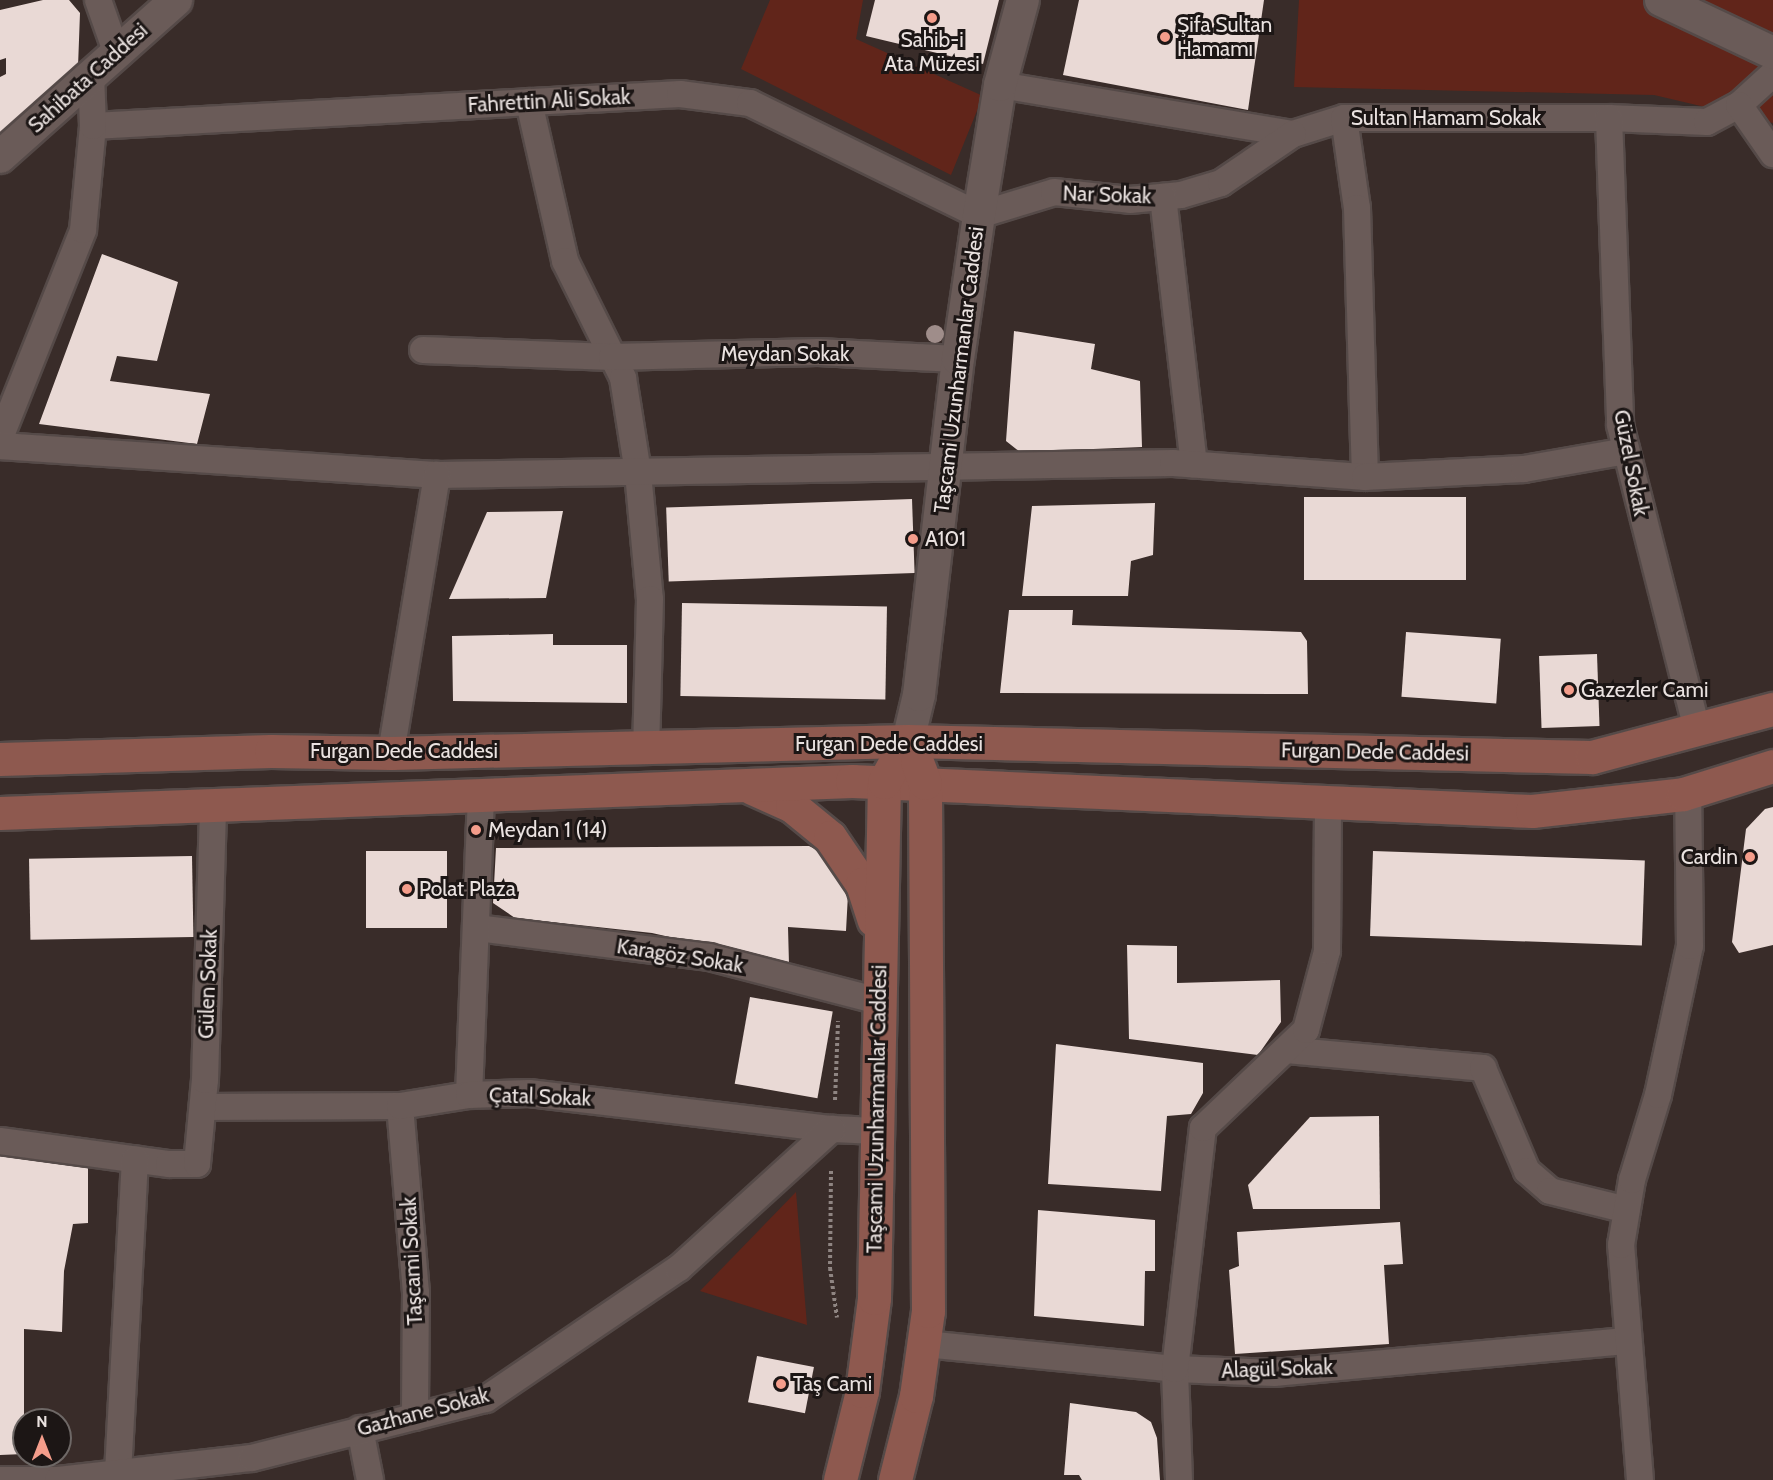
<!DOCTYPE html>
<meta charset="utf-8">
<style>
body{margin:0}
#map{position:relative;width:1773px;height:1480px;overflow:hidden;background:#392c29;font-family:Cabin,sans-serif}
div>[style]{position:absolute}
.green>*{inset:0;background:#61251a}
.building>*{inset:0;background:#e9d9d5;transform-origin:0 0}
.path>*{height:4px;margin-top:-2px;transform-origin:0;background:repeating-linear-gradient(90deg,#8f8582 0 3px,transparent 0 6px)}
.roads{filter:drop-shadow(2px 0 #554a48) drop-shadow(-2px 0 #554a48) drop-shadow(0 2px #554a48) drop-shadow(0 -2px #554a48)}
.minor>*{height:26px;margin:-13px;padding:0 13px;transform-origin:13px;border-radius:13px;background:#6a5b58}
.tertiary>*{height:32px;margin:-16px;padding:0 16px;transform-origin:16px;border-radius:16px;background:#6a5b58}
.secondary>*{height:33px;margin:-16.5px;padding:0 16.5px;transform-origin:16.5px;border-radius:16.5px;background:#8e594f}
.trees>*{width:18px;height:18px;margin:-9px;border-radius:50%;background:#9f8d8a}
.dots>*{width:16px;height:16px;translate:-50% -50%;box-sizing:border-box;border:3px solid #1c1615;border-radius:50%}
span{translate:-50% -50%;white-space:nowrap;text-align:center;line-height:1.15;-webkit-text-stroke:6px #1c1615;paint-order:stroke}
.poi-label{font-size:21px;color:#eae2e0}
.left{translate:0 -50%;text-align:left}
.right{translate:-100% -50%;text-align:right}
.street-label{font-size:21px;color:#eae2e0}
.north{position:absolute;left:12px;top:1408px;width:60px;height:60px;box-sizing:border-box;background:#1c1615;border:2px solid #6e6866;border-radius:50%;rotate:0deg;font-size:16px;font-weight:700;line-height:24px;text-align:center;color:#eae2e0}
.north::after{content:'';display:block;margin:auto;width:21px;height:27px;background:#f49d8b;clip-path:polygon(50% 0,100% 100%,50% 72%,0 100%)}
</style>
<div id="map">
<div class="green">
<i style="clip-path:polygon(770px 0,863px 0,856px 39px,983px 96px,951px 175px,741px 69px)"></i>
<i style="clip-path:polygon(1299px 0,1773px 0,1773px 123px,1654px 95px,1294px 87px)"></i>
<i style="clip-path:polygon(796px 1192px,807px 1325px,700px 1291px)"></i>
</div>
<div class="building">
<i style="clip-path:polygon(43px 0,69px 0,80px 13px,78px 67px,0 137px,0 77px,6px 74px,6px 58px,0 60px,0 10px)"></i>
<i style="clip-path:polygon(875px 0,999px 0,983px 64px,866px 36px)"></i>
<i style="clip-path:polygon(1079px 0,1264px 0,1248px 110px,1063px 75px)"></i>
<i style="clip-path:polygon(102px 254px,178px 282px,157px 361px,117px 356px,110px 381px,210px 394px,197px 444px,39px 424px)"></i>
<i style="clip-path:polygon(1014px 331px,1095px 344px,1091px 369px,1140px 381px,1142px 447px,1020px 452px,1006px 441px)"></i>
<i style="left:1304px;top:497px;width:162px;height:83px"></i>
<i style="left:912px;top:499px;width:74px;height:246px;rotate:88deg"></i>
<i style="clip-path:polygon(1155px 503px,1153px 555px,1131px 561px,1128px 596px,1022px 596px,1032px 506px)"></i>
<i style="clip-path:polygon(563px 511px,546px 598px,449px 599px,487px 512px)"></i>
<i style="left:682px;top:603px;width:205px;height:93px;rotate:1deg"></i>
<i style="clip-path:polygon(1009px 610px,1073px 610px,1072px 625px,1301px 632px,1307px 641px,1308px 694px,1000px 693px)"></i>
<i style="left:1406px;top:632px;width:95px;height:65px;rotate:4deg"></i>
<i style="clip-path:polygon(553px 634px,553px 645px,627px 645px,627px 703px,453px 701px,452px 636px)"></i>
<i style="left:1597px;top:654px;width:72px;height:58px;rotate:88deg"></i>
<i style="clip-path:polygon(1773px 807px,1773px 945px,1739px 953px,1732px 942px,1746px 829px,1765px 809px)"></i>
<i style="clip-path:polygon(809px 846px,833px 858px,849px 876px,846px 931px,788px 927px,789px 964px,652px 933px,515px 918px,493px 903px,496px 848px)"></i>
<i style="left:366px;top:851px;width:81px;height:77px"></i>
<i style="left:1373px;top:851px;width:272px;height:85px;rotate:2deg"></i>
<i style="left:192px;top:856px;width:81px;height:163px;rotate:89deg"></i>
<i style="clip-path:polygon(1127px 945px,1177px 946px,1177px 983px,1280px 980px,1281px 1022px,1258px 1055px,1129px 1039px)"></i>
<i style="left:750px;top:997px;width:84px;height:88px;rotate:10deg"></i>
<i style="clip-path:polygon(1056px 1044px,1203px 1063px,1203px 1093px,1191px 1114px,1167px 1116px,1161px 1191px,1048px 1184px)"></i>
<i style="clip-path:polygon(1379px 1116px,1380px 1209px,1253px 1209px,1248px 1185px,1310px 1117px)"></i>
<i style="clip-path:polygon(0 1154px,88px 1163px,88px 1223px,73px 1224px,64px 1271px,62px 1332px,24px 1329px,24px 1454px,0 1455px)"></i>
<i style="clip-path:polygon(1038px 1210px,1155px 1220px,1155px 1271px,1145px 1271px,1144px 1326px,1034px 1316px)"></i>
<i style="clip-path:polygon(1400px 1222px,1403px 1264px,1384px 1265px,1389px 1344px,1235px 1354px,1229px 1270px,1239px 1266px,1237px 1232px)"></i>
<i style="left:757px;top:1356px;width:58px;height:47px;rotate:11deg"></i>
<i style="clip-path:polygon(1070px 1403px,1136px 1412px,1151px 1422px,1157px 1438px,1160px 1480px,1082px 1480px,1079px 1475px,1064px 1475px)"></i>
</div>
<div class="path">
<i style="left:835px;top:1100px;width:79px;rotate:-87.8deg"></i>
<i style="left:831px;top:1171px;width:97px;rotate:90.6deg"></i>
<i style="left:830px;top:1268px;width:50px;rotate:82deg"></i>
</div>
<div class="roads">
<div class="minor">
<i style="left:98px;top:0;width:54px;rotate:70.6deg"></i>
<i style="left:1000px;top:85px;width:297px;rotate:9.5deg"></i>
<i style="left:1293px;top:134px;width:53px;rotate:-17.4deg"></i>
<i style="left:1344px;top:118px;width:265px"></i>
<i style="left:1609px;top:118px;width:98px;rotate:2.3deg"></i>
<i style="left:1707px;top:122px;width:36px;rotate:-28deg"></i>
<i style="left:1739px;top:105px;width:46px;rotate:-42.4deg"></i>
<i style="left:529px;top:102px;width:163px;rotate:77.2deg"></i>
<i style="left:565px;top:261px;width:131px;rotate:63.6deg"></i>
<i style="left:623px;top:378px;width:96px;rotate:81deg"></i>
<i style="left:638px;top:473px;width:127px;rotate:84.6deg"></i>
<i style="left:650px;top:599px;width:148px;rotate:91.5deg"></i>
<i style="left:1739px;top:105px;width:60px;rotate:55.2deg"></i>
<i style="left:1344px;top:118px;width:91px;rotate:81.8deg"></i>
<i style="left:1357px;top:208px;width:269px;rotate:88.3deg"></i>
<i style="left:1609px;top:118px;width:307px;rotate:87.9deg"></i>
<i style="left:1620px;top:425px;width:315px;rotate:75.8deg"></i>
<i style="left:93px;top:126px;width:588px;rotate:-3.12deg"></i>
<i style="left:680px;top:94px;width:71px;rotate:7.3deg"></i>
<i style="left:750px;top:103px;width:255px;rotate:26.1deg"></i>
<i style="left:979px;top:215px;width:78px;rotate:-17deg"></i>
<i style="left:1054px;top:192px;width:76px;rotate:6deg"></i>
<i style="left:1130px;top:200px;width:51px;rotate:-5.6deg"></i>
<i style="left:1181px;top:195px;width:42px;rotate:-16.7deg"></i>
<i style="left:1221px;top:183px;width:87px;rotate:-34.2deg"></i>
<i style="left:1163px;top:197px;width:269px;rotate:83.4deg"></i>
<i style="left:423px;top:350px;width:189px;rotate:2.1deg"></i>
<i style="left:612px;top:357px;width:206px;rotate:-1.4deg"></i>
<i style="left:818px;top:352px;width:140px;rotate:2.9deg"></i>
<i style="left:0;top:438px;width:224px;rotate:-68.2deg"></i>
<i style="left:83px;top:230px;width:104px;rotate:-84.5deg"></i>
<i style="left:93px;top:126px;width:52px;rotate:-92.2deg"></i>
<i style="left:0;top:446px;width:438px;rotate:3.8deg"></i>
<i style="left:437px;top:475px;width:736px;rotate:-0.93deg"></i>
<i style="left:1173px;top:463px;width:193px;rotate:4.2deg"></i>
<i style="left:1365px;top:477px;width:159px;rotate:-2.9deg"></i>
<i style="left:1524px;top:469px;width:104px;rotate:-10deg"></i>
<i style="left:391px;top:753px;width:282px;rotate:-80.6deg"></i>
<i style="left:477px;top:928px;width:234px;rotate:7.1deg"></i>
<i style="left:709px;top:957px;width:176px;rotate:14.5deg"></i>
<i style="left:1286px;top:1050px;width:198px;rotate:5.2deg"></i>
<i style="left:1483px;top:1068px;width:112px;rotate:66.9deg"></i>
<i style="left:1527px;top:1171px;width:30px;rotate:41deg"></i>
<i style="left:1550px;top:1191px;width:79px;rotate:13.9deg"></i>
<i style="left:469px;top:1095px;width:299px;rotate:-87.7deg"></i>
<i style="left:400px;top:1106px;width:187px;rotate:85.1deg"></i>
<i style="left:416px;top:1292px;width:125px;rotate:90.5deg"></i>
<i style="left:203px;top:1107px;width:197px;rotate:-0.3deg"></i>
<i style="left:400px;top:1106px;width:70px;rotate:-9.1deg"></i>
<i style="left:469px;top:1095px;width:60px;rotate:-1.9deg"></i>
<i style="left:529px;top:1093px;width:305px;rotate:6.8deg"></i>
<i style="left:832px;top:1129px;width:45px;rotate:2.5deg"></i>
<i style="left:0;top:1141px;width:171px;rotate:7.8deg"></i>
<i style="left:169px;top:1164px;width:28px"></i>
<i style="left:197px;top:1164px;width:84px;rotate:-84.6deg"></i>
<i style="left:205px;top:1080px;width:276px;rotate:-88.3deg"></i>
<i style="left:925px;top:1344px;width:251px;rotate:5.7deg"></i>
<i style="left:1175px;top:1369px;width:99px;rotate:2.3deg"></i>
<i style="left:1274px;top:1373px;width:356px;rotate:-5.2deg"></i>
<i style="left:360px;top:1429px;width:52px;rotate:78.9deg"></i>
<i style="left:118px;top:1473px;width:314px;rotate:-86.9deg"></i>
<i style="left:0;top:1480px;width:58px"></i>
<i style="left:58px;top:1480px;width:195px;rotate:-6.5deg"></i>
<i style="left:252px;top:1458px;width:241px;rotate:-14.2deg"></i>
<i style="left:486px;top:1399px;width:233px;rotate:-34.2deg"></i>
<i style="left:679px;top:1268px;width:207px;rotate:-42.3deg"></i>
<i style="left:1179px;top:1480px;width:111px;rotate:-92.1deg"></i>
<i style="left:1175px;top:1369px;width:243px;rotate:-83.4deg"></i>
<i style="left:1203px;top:1128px;width:142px;rotate:-43.6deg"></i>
<i style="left:1306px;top:1030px;width:82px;rotate:-75.1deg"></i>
<i style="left:1327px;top:951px;width:151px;rotate:-89.6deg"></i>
<i style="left:1640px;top:1480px;width:236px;rotate:-94.6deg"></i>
<i style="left:1621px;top:1245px;width:66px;rotate:-80.4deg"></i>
<i style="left:1632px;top:1180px;width:89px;rotate:-73deg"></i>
<i style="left:1658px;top:1095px;width:152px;rotate:-77.9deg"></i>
<i style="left:1690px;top:946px;width:153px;rotate:-90.7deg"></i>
</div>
<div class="tertiary">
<i style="left:1661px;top:0;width:124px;rotate:25.3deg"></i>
<i style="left:0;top:157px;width:236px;rotate:-41.7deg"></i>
<i style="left:908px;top:741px;width:47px;rotate:-76.6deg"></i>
<i style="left:919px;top:695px;width:338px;rotate:-83.4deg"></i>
<i style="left:958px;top:359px;width:146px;rotate:-81.7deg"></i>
<i style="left:979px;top:215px;width:132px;rotate:-80.8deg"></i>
<i style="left:1000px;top:85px;width:88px;rotate:-74.9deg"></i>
</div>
<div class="secondary">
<i style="left:0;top:759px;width:271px;rotate:-1.7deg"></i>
<i style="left:271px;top:751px;width:120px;rotate:1deg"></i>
<i style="left:391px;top:753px;width:517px;rotate:-1.33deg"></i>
<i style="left:908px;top:741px;width:684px;rotate:1.34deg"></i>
<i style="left:1592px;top:757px;width:187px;rotate:-14.9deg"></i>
<i style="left:752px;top:788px;width:44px;rotate:24.2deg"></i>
<i style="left:792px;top:806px;width:49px;rotate:39.2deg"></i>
<i style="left:830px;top:837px;width:57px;rotate:55.8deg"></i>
<i style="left:862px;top:884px;width:38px;rotate:72deg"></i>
<i style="left:0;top:813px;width:853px;rotate:-2.15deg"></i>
<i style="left:852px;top:781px;width:681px;rotate:2.53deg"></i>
<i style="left:1532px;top:811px;width:152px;rotate:-6.4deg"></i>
<i style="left:1683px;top:794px;width:94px;rotate:-17.3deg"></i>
<i style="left:840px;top:1480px;width:92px;rotate:-76.1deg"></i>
<i style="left:862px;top:1391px;width:94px;rotate:-82.6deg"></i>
<i style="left:874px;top:1298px;width:516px;rotate:-88.89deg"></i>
<i style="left:884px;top:782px;width:21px;rotate:-61deg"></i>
<i style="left:895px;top:1480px;width:87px;rotate:-76deg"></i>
<i style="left:916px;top:1396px;width:86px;rotate:-82deg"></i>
<i style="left:928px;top:1311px;width:528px;rotate:-90.33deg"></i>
<i style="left:925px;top:783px;width:22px;rotate:-111deg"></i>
</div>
</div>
<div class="trees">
<i style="left:935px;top:334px"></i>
</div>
<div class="dots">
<i style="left:932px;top:18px;background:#f49d8b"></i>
<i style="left:1165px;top:37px;background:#f49d8b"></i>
<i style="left:913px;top:539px;background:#f49d8b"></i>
<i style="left:1569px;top:690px;background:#f49d8b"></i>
<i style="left:476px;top:830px;background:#f49d8b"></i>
<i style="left:1750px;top:857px;background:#f49d8b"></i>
<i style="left:407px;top:889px;background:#f49d8b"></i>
<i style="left:781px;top:1384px;background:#f49d8b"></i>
</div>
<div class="poi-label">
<span class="left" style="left:1177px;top:37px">Şifa Sultan<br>Hamamı</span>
<span style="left:932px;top:52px">Sahib-i<br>Ata Müzesi</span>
<span class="left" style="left:925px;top:539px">A101</span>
<span class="left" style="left:1581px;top:690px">Gazezler Cami</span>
<span class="left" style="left:488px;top:830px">Meydan 1 (14)</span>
<span class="right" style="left:1738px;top:857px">Cardin</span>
<span class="left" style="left:419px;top:889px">Polat Plaza</span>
<span class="left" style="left:793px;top:1384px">Taş Cami</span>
</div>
<div class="street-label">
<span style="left:88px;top:78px;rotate:-42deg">Sahibata Caddesi</span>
<span style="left:549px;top:101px;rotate:-3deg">Fahrettin Ali Sokak</span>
<span style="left:1446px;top:118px">Sultan Hamam Sokak</span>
<span style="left:1107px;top:195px;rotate:2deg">Nar Sokak</span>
<span style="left:785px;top:354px">Meydan Sokak</span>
<span style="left:959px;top:370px;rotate:-83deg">Taşcami Uzunharmanlar Caddesi</span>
<span style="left:1631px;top:463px;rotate:79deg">Güzel Sokak</span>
<span style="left:889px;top:744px">Furgan Dede Caddesi</span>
<span style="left:404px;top:751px">Furgan Dede Caddesi</span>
<span style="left:1375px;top:752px;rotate:1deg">Furgan Dede Caddesi</span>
<span style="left:680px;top:956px;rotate:9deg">Karagöz Sokak</span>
<span style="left:208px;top:984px;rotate:-88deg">Gülen Sokak</span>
<span style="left:540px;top:1097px;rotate:2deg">Çatal Sokak</span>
<span style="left:877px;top:1109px;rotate:-89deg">Taşcami Uzunharmanlar Caddesi</span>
<span style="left:412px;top:1261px;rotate:-93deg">Taşcami Sokak</span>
<span style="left:1277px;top:1369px;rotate:-2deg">Alagül Sokak</span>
<span style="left:423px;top:1412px;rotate:-15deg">Gazhane Sokak</span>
</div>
<div class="north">N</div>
</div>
